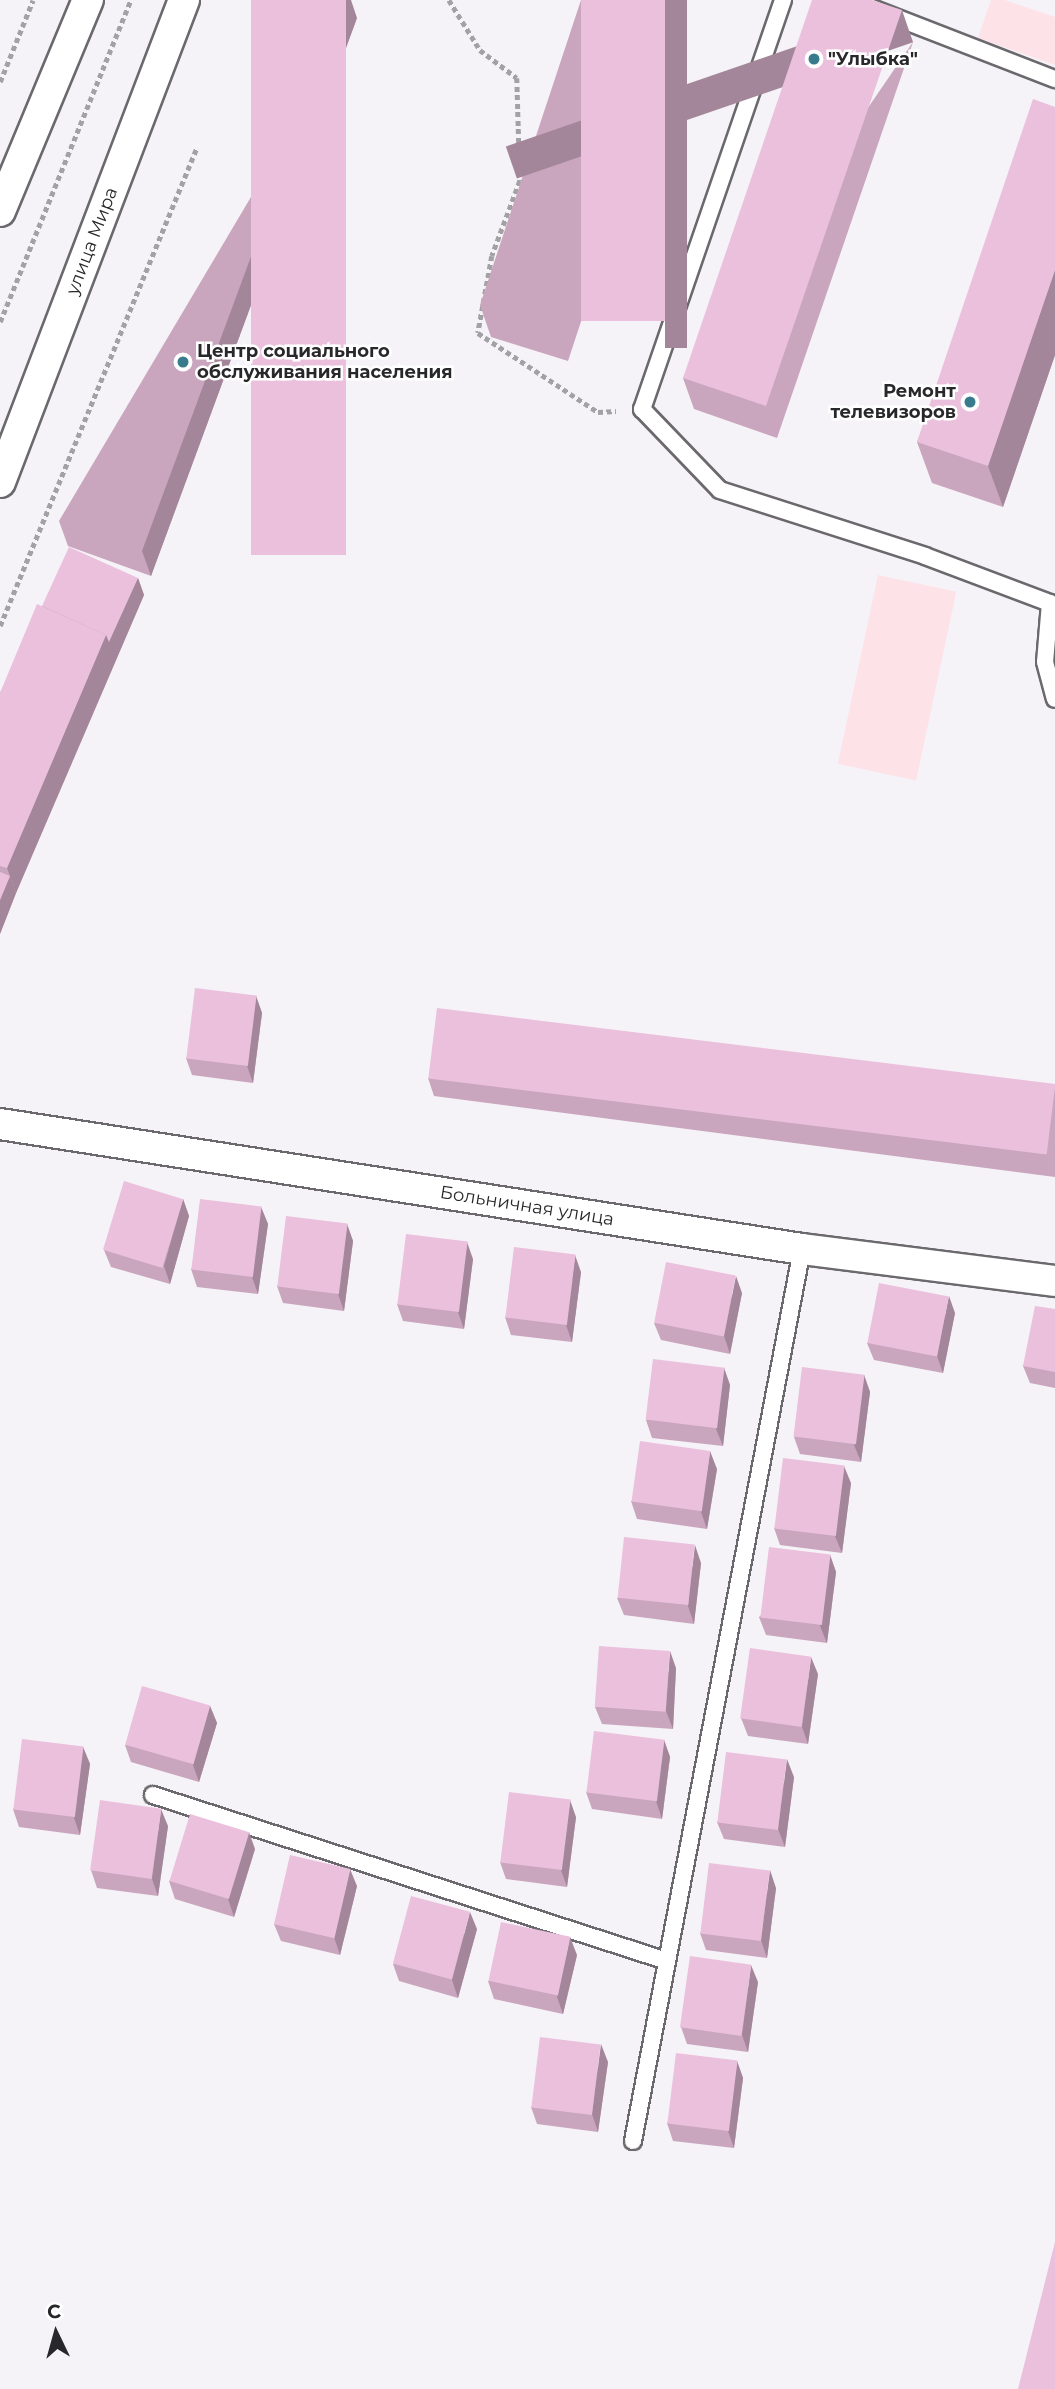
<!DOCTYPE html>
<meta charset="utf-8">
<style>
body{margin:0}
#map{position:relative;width:1055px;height:2389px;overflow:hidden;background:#f5f3f7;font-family:Montserrat,sans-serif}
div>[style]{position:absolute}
.industrial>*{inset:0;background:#fde2e8;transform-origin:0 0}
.path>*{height:4.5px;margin-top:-2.25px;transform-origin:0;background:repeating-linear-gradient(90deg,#a2a1a4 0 5px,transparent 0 8.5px)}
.roads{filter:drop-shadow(2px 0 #6b696d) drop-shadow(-2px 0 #6b696d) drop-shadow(0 2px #6b696d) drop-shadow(0 -2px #6b696d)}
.service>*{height:16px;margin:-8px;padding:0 8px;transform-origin:8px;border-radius:8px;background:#fff}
.minor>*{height:30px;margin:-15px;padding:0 15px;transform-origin:15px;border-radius:15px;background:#fff}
.wall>*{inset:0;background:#c9a5be}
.shaded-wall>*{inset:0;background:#a4869b;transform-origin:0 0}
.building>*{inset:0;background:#eac0dd;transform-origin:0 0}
.dots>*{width:19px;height:19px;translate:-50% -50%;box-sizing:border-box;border:4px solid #fff;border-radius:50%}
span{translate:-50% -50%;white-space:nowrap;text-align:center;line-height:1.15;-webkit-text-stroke:5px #fff;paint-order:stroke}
.poi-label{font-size:18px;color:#282729;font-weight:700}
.left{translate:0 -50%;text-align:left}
.right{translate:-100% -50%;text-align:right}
.street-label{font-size:18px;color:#282729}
.north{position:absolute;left:21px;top:2298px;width:70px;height:70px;-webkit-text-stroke:5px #fff;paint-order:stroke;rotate:355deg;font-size:19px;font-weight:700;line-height:28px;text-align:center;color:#282729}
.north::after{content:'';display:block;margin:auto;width:24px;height:32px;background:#282729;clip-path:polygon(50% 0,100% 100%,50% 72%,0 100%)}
</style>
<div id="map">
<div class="industrial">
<i style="clip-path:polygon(991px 0,1005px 0,1055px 17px,1055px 65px,978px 38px)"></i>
<i style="left:878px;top:575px;width:80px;height:193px;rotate:12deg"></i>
</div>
<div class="path">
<i style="left:449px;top:0;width:59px;rotate:58.2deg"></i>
<i style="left:480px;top:50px;width:46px;rotate:37.1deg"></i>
<i style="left:517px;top:78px;width:103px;rotate:88.3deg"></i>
<i style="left:520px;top:181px;width:80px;rotate:110.5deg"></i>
<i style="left:492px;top:256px;width:78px;rotate:100.3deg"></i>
<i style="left:478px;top:333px;width:144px;rotate:33.4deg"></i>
<i style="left:598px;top:412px;width:18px;rotate:-3deg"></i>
<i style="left:0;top:82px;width:88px;rotate:-68.1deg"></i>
<i style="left:0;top:322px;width:348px;rotate:-67.9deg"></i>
<i style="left:0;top:626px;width:518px;rotate:-67.64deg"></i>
</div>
<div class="roads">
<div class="service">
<i style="left:783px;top:0;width:433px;rotate:109deg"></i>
<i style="left:642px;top:409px;width:112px;rotate:46.1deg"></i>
<i style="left:720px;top:490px;width:215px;rotate:17.8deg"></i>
<i style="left:925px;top:556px;width:134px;rotate:20.6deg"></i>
<i style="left:1050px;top:603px;width:59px;rotate:94.8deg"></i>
<i style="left:1045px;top:662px;width:38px;rotate:75deg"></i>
<i style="left:851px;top:0;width:219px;rotate:21.2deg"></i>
<i style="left:153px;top:1795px;width:540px;rotate:17.9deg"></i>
<i style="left:633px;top:2141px;width:908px;rotate:-79.27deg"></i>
</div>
<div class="minor">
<i style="left:0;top:211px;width:229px;rotate:-67.4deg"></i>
<i style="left:0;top:482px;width:516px;rotate:-69.11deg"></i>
<i style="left:0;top:1124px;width:812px;rotate:8.86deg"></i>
<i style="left:802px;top:1249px;width:255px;rotate:7.2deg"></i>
</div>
</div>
<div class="wall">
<i style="clip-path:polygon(581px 0,687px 0,568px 361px,491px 337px,480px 305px)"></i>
<i style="clip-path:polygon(357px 18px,151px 576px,68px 546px,59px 521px)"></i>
<i style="clip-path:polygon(913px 42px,777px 438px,694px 409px,683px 378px)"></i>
<i style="clip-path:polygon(1055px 107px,1055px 355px,1003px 507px,932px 483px,917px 442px)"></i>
<i style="clip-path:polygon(138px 578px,144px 595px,16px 893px,0 934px,0 693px,42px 606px)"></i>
<i style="clip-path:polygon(256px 996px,262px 1013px,253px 1083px,192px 1075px,186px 1058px)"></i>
<i style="clip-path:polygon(428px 1078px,1055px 1089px,1055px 1177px,434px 1096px)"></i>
<i style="clip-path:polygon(183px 1199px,189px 1216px,170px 1284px,111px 1267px,104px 1250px)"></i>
<i style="clip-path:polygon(261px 1207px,268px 1224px,258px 1294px,197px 1287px,191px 1269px)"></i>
<i style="clip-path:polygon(347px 1224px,353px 1241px,344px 1311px,283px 1303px,277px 1286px)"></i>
<i style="clip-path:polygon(473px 1259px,464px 1329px,403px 1321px,397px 1304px)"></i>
<i style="clip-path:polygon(581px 1272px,572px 1342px,511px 1335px,505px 1317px)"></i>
<i style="clip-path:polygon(742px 1293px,730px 1354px,661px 1340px,654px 1323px)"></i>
<i style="clip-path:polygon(1055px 1309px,1055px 1388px,1030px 1383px,1023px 1366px)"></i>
<i style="clip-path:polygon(955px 1313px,943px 1373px,874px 1360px,867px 1343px)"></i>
<i style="clip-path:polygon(724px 1368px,730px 1385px,723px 1446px,652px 1438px,646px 1420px)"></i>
<i style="clip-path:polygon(864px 1375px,870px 1392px,861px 1462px,800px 1454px,794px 1437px)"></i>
<i style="clip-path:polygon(717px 1469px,707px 1529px,637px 1519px,631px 1501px)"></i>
<i style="clip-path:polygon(851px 1483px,842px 1553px,780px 1545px,774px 1528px)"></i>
<i style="clip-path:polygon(830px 1555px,836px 1572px,827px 1643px,766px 1635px,759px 1617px)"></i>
<i style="clip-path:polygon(701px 1563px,694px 1624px,624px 1615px,617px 1598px)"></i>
<i style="clip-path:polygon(676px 1668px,673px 1729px,602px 1724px,595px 1707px)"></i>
<i style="clip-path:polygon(818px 1674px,808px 1744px,748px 1736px,741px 1718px)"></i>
<i style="clip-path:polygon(210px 1706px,217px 1723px,199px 1782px,131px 1762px,125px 1745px)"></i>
<i style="clip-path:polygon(664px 1740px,670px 1757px,662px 1819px,592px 1809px,586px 1792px)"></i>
<i style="clip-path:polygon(83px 1747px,90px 1764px,80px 1835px,19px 1827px,13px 1809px)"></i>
<i style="clip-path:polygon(794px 1777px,785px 1847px,724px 1839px,717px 1822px)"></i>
<i style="clip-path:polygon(576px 1817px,567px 1887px,506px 1879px,500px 1862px)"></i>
<i style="clip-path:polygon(168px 1826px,158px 1896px,97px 1888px,91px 1870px)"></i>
<i style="clip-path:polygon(255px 1849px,234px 1917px,175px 1899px,169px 1881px)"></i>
<i style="clip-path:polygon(357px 1886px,340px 1955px,281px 1941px,274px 1924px)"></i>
<i style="clip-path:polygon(776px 1888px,767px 1958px,706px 1950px,700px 1933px)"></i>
<i style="clip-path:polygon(477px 1929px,458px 1998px,399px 1981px,393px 1964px)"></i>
<i style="clip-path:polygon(577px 1955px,563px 2014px,494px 1999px,488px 1981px)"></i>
<i style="clip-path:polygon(758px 1982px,748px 2052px,687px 2044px,681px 2027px)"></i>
<i style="clip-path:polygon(737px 2061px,743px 2078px,734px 2148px,673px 2141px,667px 2123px)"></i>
<i style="clip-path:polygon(608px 2062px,598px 2132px,537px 2124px,531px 2107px)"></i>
</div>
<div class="shaded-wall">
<i style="clip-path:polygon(346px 0,351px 0,357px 18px,151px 576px,142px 551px)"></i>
<i style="left:665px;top:0;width:22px;height:348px"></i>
<i style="left:902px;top:10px;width:34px;height:419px;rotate:71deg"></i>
<i style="clip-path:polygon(1055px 270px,1055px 355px,1003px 507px,988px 466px)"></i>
<i style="clip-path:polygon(138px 578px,144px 595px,16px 893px,7px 868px,106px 635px)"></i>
<i style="clip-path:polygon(10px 876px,16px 893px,0 934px,0 900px)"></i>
<i style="clip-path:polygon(256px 996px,262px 1013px,253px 1083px,247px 1066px)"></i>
<i style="clip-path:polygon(183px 1199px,189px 1216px,170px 1284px,164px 1266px)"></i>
<i style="clip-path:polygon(261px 1207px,268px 1224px,258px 1294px,252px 1277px)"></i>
<i style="clip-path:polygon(347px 1224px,353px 1241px,344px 1311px,338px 1294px)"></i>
<i style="clip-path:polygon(467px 1242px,473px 1259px,464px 1329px,458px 1312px)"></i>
<i style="clip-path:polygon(575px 1255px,581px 1272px,572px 1342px,566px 1325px)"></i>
<i style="clip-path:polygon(736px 1276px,742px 1293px,730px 1354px,724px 1336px)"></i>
<i style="clip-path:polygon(949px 1296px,955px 1313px,943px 1373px,937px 1356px)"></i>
<i style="clip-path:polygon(724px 1368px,730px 1385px,723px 1446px,716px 1429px)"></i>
<i style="clip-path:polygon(864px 1375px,870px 1392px,861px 1462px,854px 1445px)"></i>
<i style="clip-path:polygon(710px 1451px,717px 1469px,707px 1529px,701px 1512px)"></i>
<i style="clip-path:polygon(844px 1466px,851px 1483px,842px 1553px,835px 1536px)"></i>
<i style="clip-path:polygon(695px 1545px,701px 1563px,694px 1624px,688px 1606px)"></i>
<i style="clip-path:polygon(830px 1555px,836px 1572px,827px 1643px,820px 1626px)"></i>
<i style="clip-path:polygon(670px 1651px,676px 1668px,673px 1729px,666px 1711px)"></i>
<i style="clip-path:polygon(811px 1657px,818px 1674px,808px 1744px,802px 1727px)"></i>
<i style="clip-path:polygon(210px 1706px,217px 1723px,199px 1782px,193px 1765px)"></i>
<i style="clip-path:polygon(664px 1740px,670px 1757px,662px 1819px,656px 1801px)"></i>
<i style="clip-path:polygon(83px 1747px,90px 1764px,80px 1835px,74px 1818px)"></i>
<i style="clip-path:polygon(787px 1759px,794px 1777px,785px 1847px,778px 1829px)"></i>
<i style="clip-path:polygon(570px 1800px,576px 1817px,567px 1887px,561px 1870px)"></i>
<i style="clip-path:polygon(161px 1809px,168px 1826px,158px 1896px,152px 1879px)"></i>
<i style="clip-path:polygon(249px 1832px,255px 1849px,234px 1917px,228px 1899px)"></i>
<i style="clip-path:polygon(350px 1869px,357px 1886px,340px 1955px,334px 1937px)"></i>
<i style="clip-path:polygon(770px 1870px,776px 1888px,767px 1958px,761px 1940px)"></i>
<i style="clip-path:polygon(470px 1912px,477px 1929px,458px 1998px,452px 1980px)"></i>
<i style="clip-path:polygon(570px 1937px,577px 1955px,563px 2014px,557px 1997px)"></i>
<i style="clip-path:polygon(751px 1965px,758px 1982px,748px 2052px,742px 2035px)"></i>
<i style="clip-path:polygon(601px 2044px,608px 2062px,598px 2132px,592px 2114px)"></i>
<i style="clip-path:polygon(737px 2061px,743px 2078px,734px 2148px,728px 2131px)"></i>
</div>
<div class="building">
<i style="left:251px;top:0;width:95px;height:555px"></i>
<i style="left:581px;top:0;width:84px;height:321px"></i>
<i style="clip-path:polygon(812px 0,872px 0,902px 10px,766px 406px,683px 378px)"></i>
<i style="clip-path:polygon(1033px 99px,1055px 107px,1055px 270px,988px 466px,917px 442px)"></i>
<i style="clip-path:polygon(69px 547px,138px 578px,109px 642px,106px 635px,42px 606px)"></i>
<i style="clip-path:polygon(37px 604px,106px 635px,7px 868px,0 866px,0 693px)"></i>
<i style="clip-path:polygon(0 872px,10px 876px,0 900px)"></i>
<i style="left:195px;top:988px;width:62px;height:71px;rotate:7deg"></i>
<i style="left:437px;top:1008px;width:623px;height:71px;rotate:7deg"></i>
<i style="left:124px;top:1181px;width:62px;height:72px;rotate:17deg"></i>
<i style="left:200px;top:1199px;width:62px;height:71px;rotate:7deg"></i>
<i style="left:286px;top:1216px;width:62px;height:71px;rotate:7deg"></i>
<i style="left:406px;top:1234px;width:62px;height:71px;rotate:7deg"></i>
<i style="left:514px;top:1247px;width:62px;height:71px;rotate:7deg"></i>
<i style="left:666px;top:1262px;width:71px;height:62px;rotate:11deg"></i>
<i style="left:879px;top:1283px;width:71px;height:61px;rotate:11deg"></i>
<i style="clip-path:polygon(1035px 1306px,1055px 1309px,1055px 1372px,1023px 1366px)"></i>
<i style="left:653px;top:1359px;width:72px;height:61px;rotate:7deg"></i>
<i style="left:802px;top:1367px;width:63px;height:70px;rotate:7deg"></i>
<i style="left:640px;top:1441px;width:71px;height:61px;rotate:8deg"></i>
<i style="left:783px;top:1458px;width:62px;height:71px;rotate:7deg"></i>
<i style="left:624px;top:1537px;width:71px;height:61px;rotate:6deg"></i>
<i style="left:769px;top:1547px;width:62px;height:71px;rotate:7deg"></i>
<i style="left:599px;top:1646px;width:71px;height:61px;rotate:4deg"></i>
<i style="left:750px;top:1648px;width:62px;height:71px;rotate:8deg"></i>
<i style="left:142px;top:1686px;width:71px;height:61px;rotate:16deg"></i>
<i style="left:594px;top:1731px;width:71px;height:62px;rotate:7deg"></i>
<i style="left:22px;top:1739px;width:62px;height:71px;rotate:7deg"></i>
<i style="left:726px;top:1752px;width:61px;height:71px;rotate:7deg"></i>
<i style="left:509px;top:1792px;width:62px;height:71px;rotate:7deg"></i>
<i style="left:100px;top:1800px;width:62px;height:71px;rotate:8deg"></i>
<i style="left:190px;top:1814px;width:62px;height:70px;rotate:17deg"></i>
<i style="left:290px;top:1855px;width:62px;height:71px;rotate:13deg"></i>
<i style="left:709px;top:1863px;width:61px;height:71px;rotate:7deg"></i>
<i style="left:411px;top:1896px;width:61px;height:70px;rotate:15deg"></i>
<i style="left:501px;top:1922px;width:71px;height:60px;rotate:12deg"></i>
<i style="left:690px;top:1956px;width:62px;height:72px;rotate:8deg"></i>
<i style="left:540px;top:2037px;width:61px;height:71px;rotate:7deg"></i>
<i style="left:676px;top:2053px;width:62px;height:71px;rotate:7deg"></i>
<i style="clip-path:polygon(1055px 2242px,1055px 2389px,1018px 2389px)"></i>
</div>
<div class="dots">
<i style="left:814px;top:59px;background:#387b8c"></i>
<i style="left:183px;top:362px;background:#387b8c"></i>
<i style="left:970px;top:402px;background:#387b8c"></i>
</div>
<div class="poi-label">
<span class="left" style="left:828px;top:59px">"Улыбка"</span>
<span class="left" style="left:197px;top:362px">Центр социального<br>обслуживания населения</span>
<span class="right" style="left:956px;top:402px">Ремонт<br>телевизоров</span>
</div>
<div class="street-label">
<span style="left:92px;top:241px;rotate:-69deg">улица Мира</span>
<span style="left:527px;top:1206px;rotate:9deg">Больничная улица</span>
</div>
<div class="north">С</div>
</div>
